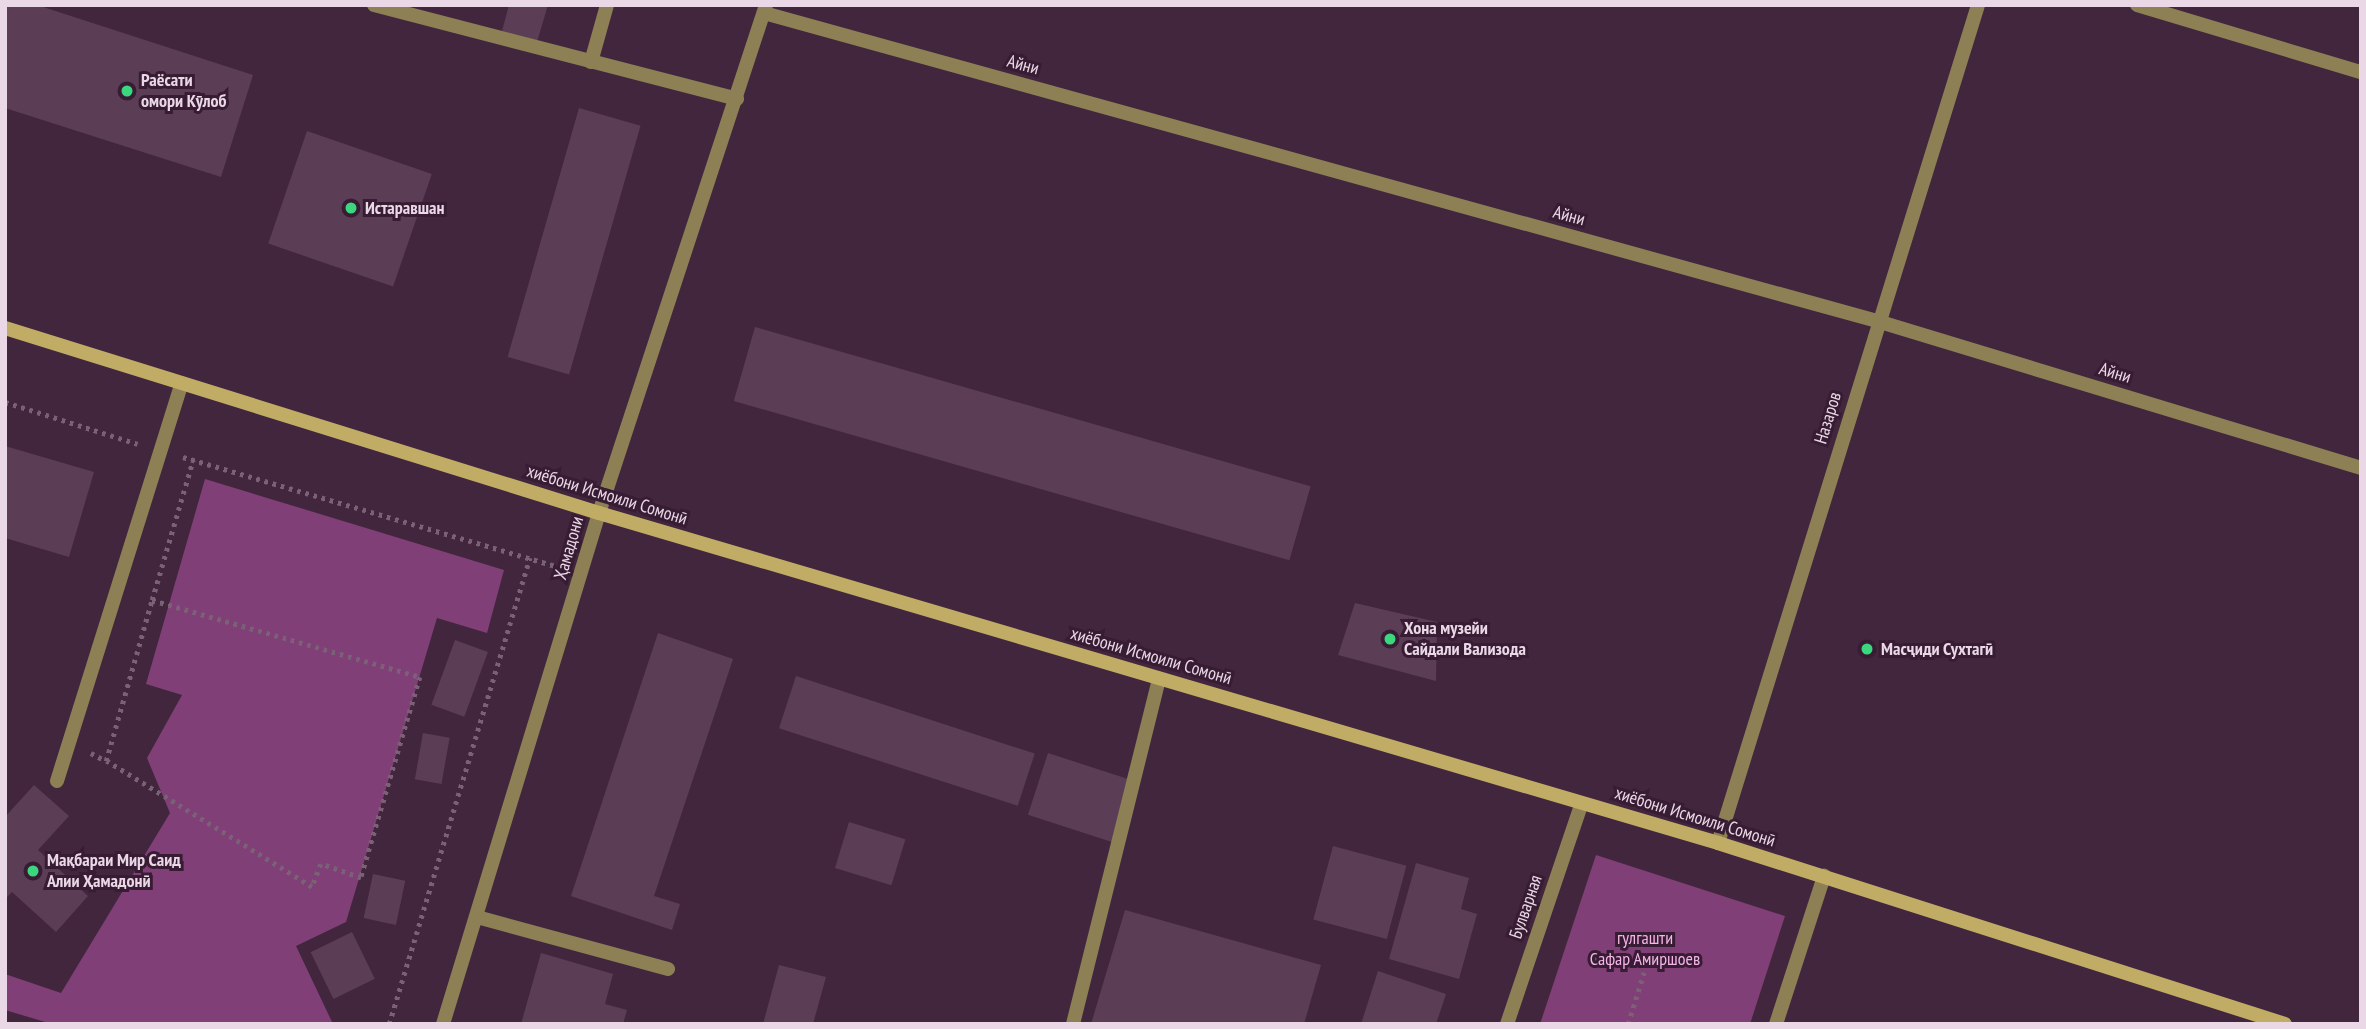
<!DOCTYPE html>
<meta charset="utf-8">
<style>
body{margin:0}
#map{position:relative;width:2366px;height:1029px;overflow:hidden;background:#42263d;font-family:"PT Sans Narrow",sans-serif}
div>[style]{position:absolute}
.green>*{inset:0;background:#803f76}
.building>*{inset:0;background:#5b3e56;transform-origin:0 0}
.path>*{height:4.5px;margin-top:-2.25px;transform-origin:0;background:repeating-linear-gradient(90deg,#7a6175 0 3.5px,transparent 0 8.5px)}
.service>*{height:14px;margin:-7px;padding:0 7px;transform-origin:7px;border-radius:7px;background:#8d8055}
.minor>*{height:14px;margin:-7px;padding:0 7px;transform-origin:7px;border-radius:7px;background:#8d8055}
.tertiary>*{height:14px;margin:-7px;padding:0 7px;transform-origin:7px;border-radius:7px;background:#8d8055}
.secondary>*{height:14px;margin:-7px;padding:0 7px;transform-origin:7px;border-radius:7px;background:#c1ac65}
.dots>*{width:19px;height:19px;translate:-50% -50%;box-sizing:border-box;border:4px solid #371c33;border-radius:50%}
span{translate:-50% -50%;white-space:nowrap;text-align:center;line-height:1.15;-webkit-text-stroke:6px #371c33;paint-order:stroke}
.street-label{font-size:18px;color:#ead8e6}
.poi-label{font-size:18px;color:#ead8e6;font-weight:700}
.left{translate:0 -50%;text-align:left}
.park-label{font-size:18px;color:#f6b5ea}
.frame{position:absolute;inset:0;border:7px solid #ead8e6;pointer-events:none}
</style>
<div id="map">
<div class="green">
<i style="clip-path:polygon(205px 479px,504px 570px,487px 633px,437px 618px,346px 922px,296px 946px,333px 1024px,52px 1024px,5px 1010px,5px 974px,61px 993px,170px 813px,147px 758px,182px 695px,146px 684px)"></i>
<i style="clip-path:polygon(1596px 855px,1785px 916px,1750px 1024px,1540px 1024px)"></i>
</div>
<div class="building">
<i style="clip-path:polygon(5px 5px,37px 5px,253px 75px,221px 177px,5px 108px)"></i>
<i style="clip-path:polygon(509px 5px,548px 5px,537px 42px,502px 31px)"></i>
<i style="left:579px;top:108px;width:64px;height:259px;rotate:16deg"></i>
<i style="left:307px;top:131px;width:132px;height:119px;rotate:19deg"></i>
<i style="left:755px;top:327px;width:578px;height:77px;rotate:16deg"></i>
<i style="clip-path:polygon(5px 446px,94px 472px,69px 557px,5px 538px)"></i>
<i style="clip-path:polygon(1355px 603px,1437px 622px,1436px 681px,1338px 655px)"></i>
<i style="clip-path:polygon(658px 633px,733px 659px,654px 896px,680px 904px,672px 930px,571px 896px)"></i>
<i style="left:455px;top:640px;width:35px;height:69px;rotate:20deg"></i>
<i style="left:796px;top:676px;width:251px;height:55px;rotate:18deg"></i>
<i style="left:423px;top:733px;width:27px;height:47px;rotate:10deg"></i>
<i style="left:1048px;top:753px;width:89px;height:65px;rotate:18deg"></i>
<i style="clip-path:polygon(34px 785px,69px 816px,38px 850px,88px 896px,56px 932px,12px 892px,5px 899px,5px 817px)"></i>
<i style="left:849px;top:822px;width:59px;height:48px;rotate:17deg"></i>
<i style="left:1333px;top:846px;width:76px;height:76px;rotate:15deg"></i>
<i style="clip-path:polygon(1416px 863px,1469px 878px,1461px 909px,1477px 914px,1459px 979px,1389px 959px)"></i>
<i style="left:373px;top:874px;width:33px;height:45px;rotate:12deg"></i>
<i style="clip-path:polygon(1125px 910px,1321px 965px,1304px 1024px,1091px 1024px)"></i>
<i style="left:352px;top:932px;width:52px;height:46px;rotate:64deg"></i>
<i style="clip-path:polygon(541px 953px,613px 974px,605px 1004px,627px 1010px,623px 1024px,521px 1024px)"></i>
<i style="clip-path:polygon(779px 965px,826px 977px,813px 1024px,763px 1024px)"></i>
<i style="clip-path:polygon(1378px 971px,1446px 994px,1436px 1024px,1361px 1024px)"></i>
</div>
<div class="path">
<i style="left:5px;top:402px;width:139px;rotate:17.5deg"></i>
<i style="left:183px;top:457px;width:391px;rotate:16.3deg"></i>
<i style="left:152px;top:600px;width:279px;rotate:16deg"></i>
<i style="left:420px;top:677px;width:209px;rotate:106.4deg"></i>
<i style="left:361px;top:878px;width:42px;rotate:-160.7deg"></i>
<i style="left:321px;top:864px;width:25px;rotate:111deg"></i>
<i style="left:312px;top:887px;width:241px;rotate:-148.5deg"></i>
<i style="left:106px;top:761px;width:167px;rotate:-74.1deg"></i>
<i style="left:152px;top:600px;width:146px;rotate:-73.7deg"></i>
<i style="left:91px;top:753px;width:17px;rotate:28deg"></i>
<i style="left:389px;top:1024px;width:487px;rotate:-73.2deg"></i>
<i style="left:1628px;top:1024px;width:54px;rotate:-72.9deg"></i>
</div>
<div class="service">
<i style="left:374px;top:5px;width:375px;rotate:14.5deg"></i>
<i style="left:591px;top:62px;width:59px;rotate:-74.3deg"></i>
<i style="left:57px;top:781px;width:417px;rotate:-72.6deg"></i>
<i style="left:477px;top:917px;width:198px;rotate:15.2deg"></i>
<i style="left:1073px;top:1024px;width:356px;rotate:-76deg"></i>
</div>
<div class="minor">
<i style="left:2137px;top:5px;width:234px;rotate:16.7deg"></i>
<i style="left:764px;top:13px;width:1155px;rotate:15.47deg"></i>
<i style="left:1877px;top:321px;width:506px;rotate:16.89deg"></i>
<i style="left:1718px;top:843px;width:877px;rotate:-72.76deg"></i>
<i style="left:443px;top:1024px;width:534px;rotate:-73.02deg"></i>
<i style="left:599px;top:513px;width:535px;rotate:-71.8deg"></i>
</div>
<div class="tertiary">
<i style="left:1507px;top:1024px;width:233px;rotate:-71.3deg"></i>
<i style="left:1776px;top:1024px;width:156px;rotate:-72deg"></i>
</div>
<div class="secondary">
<i style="left:5px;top:328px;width:622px;rotate:17.3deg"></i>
<i style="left:599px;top:513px;width:1167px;rotate:16.43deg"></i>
<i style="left:1718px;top:843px;width:595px;rotate:17.7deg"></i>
</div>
<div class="dots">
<i style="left:127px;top:91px;background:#3bd77e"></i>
<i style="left:351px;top:208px;background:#3bd77e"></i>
<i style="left:1390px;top:639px;background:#3bd77e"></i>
<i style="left:1867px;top:649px;background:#3bd77e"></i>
<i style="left:33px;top:871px;background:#3bd77e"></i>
</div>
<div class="street-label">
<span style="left:1023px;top:65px;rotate:15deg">Айни</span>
<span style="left:1569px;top:216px;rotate:15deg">Айни</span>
<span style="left:2115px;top:373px;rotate:17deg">Айни</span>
<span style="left:1828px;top:418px;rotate:-73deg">Назаров</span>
<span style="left:607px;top:495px;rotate:17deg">хиёбони Исмоили Сомонӣ</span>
<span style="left:569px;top:548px;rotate:-74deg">Ҳамадони</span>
<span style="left:1151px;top:656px;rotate:16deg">хиёбони Исмоили Сомонӣ</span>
<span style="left:1695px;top:817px;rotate:17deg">хиёбони Исмоили Сомонӣ</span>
<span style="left:1526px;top:907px;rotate:-71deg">Булварная</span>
</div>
<div class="poi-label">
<span class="left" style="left:141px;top:91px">Раёсати<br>омори Кӯлоб</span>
<span class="left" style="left:365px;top:208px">Истаравшан</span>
<span class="left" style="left:1404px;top:639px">Хона музейи<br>Сайдали Вализода</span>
<span class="left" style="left:1881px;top:649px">Масҷиди Сухтагӣ</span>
<span class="left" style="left:47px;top:871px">Мақбараи Мир Саид<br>Алии Ҳамадонӣ</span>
</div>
<div class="park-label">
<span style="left:1645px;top:949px">гулгашти<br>Сафар Амиршоев</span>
</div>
<div class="frame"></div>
</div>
